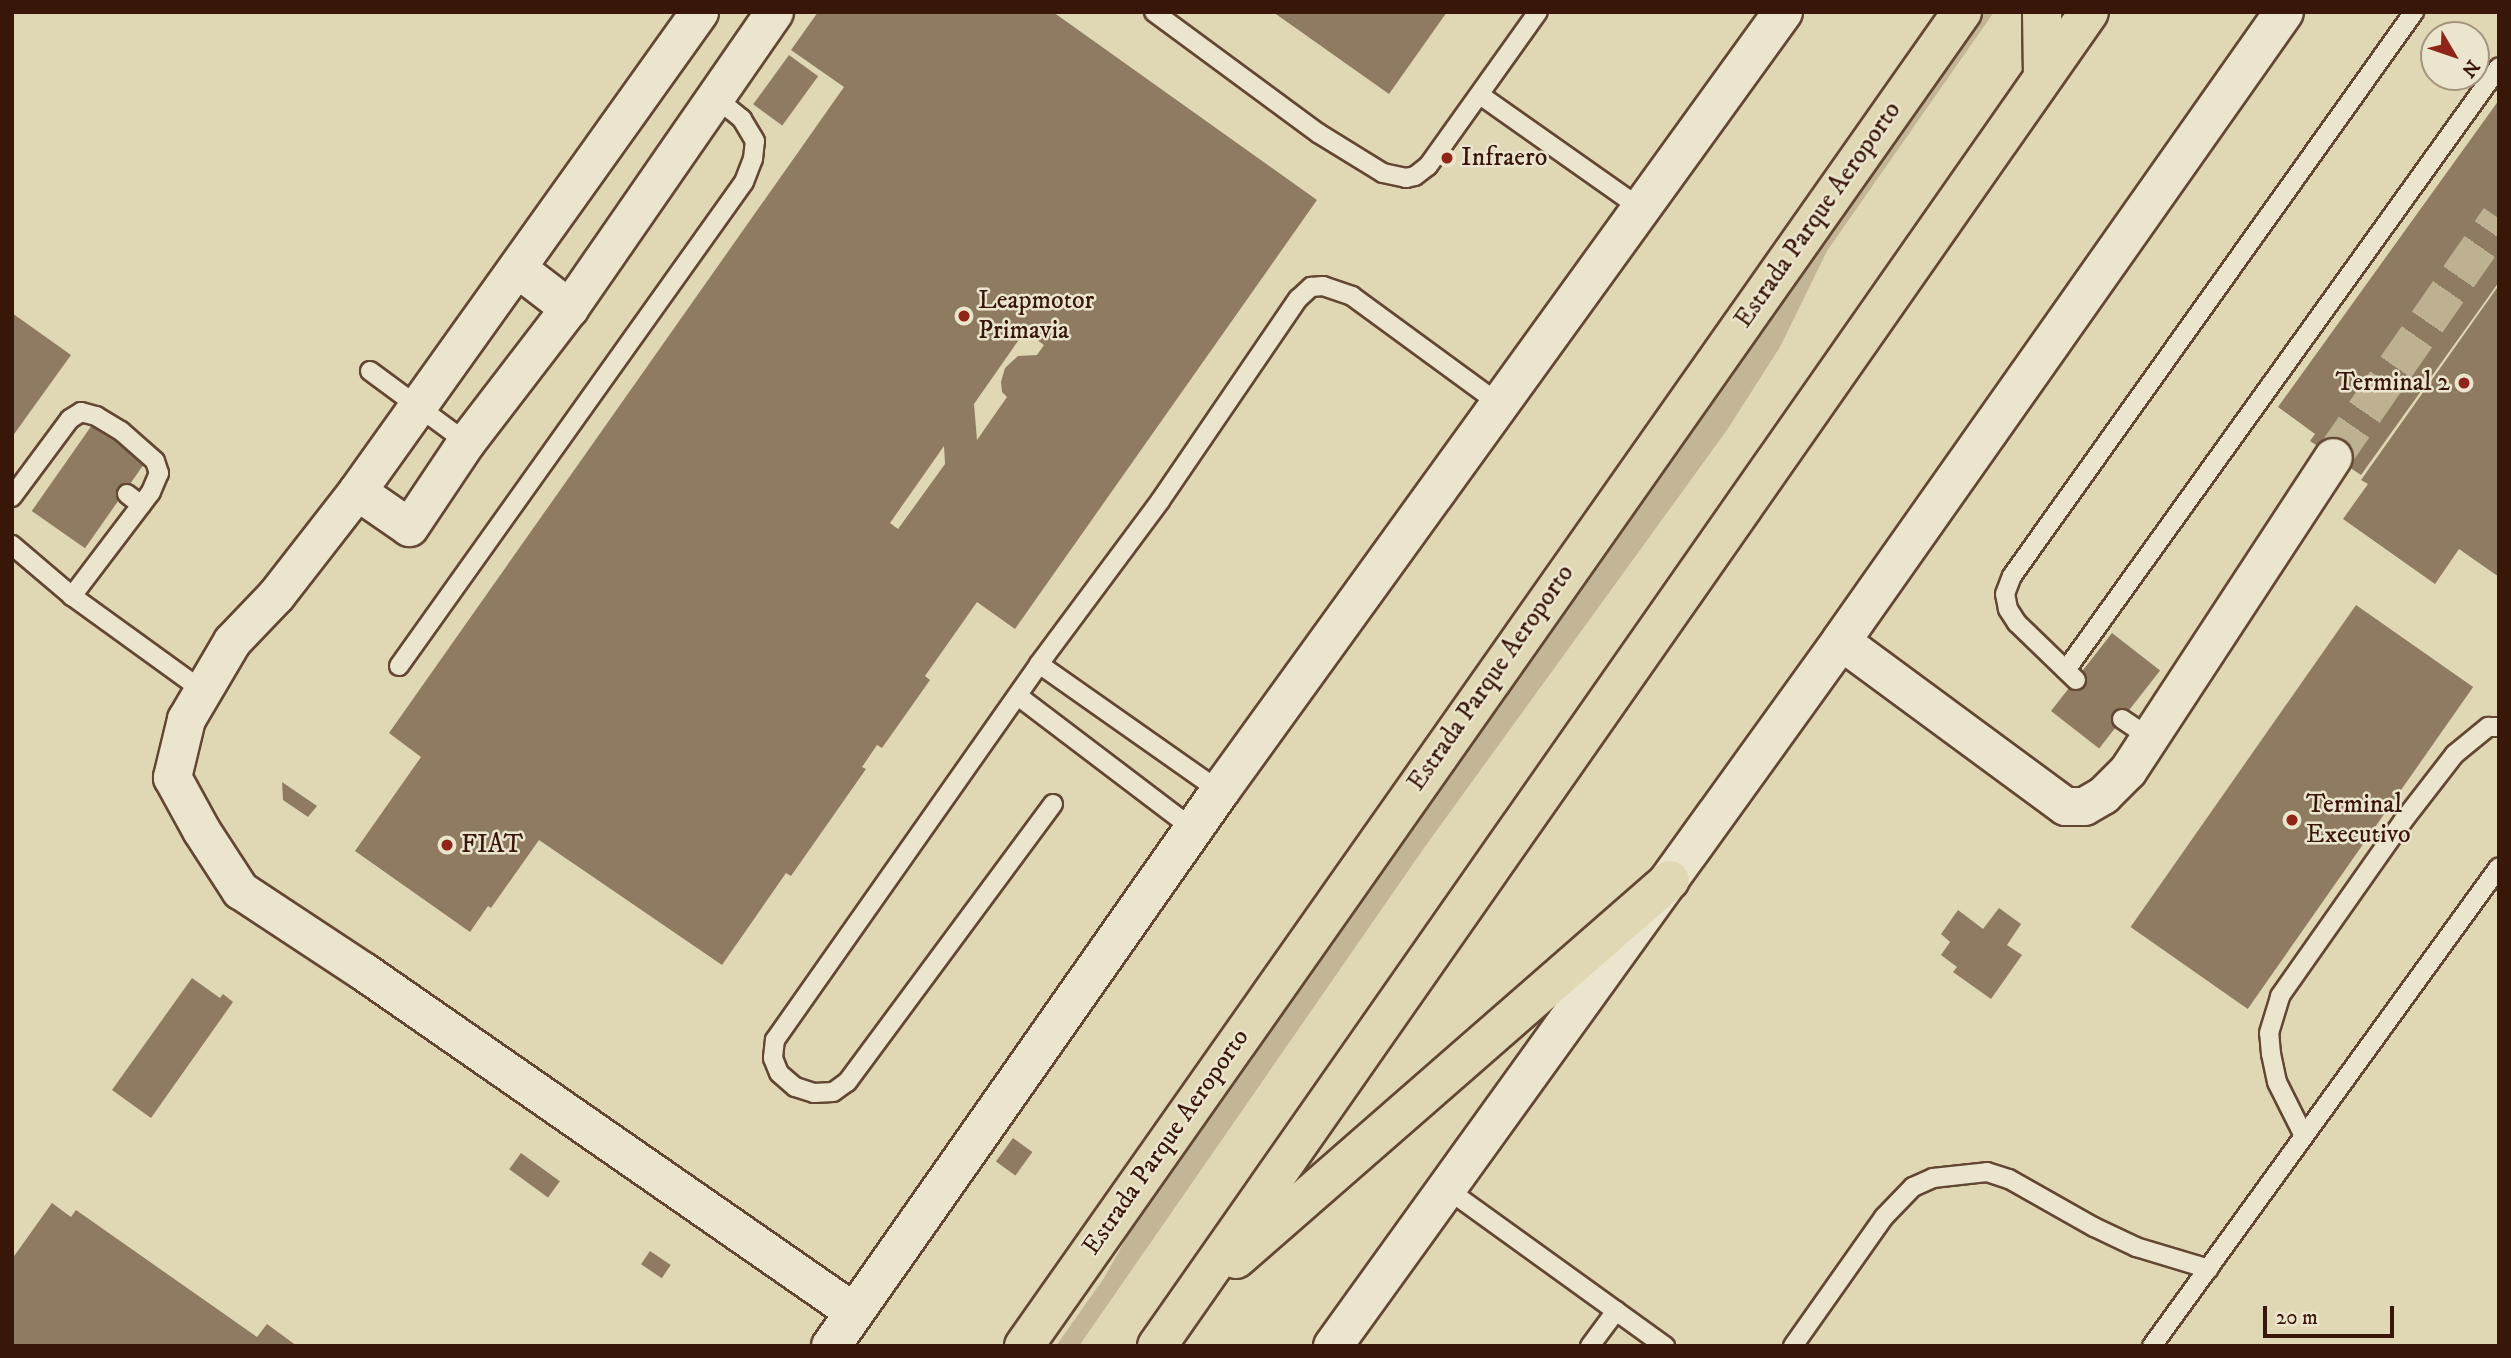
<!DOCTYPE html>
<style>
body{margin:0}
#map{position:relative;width:2511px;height:1358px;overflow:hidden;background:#e0d7b4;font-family:"IM FELL DW Pica",serif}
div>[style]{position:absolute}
.green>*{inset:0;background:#c3b697}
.building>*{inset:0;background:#8f7b61;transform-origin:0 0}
.minor-tunnel>*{height:37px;margin-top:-18.5px;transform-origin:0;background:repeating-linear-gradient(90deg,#beb192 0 37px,transparent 0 55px)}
.roads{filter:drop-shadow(2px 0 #624733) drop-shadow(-2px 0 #624733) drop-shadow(0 2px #624733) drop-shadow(0 -2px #624733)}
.service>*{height:18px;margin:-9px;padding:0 9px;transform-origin:9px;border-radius:9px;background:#ebe5ce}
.minor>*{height:37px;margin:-18.5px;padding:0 18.5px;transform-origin:18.5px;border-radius:18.5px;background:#ebe5ce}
.tertiary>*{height:38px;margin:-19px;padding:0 19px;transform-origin:19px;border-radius:19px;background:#ebe5ce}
.primary>*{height:38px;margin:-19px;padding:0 19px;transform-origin:19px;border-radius:19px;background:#e0d7b4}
.dots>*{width:19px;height:19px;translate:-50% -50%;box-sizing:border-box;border:4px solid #ebe5ce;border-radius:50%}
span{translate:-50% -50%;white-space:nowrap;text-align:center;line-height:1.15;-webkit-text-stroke:5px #ebe5ce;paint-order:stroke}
.poi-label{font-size:26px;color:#381708}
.left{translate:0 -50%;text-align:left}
.right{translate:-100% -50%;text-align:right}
.street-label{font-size:26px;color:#381708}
.frame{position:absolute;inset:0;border:14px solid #381708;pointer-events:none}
.north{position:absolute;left:2420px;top:21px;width:70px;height:70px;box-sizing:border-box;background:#ebe5ce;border:2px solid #a3937f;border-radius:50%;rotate:129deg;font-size:19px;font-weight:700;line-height:28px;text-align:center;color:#381708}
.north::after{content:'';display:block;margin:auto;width:24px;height:32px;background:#8f2418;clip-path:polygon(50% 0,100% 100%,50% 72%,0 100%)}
.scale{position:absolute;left:2263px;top:1306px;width:131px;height:32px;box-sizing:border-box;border:4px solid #381708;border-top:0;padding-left:9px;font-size:21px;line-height:24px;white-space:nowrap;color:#381708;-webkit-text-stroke:5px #ebe5ce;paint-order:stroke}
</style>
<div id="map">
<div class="green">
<i style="clip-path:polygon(1975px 12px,1994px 12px,1827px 251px,1780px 347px,1727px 430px,1424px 848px,1079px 1346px,1056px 1346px,1104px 1278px,1176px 1149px)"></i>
</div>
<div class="building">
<i style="clip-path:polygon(evenodd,818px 12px,1053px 12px,1317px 200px,1015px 629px,977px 602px,925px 676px,930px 680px,882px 748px,877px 745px,862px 767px,866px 769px,791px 876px,786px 873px,722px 965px,539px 840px,491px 908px,488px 906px,470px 932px,355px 851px,421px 757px,389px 733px,844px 87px,791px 50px,818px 12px,1025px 331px,1044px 345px,1037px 355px,1018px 356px,1005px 368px,1001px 382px,1002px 392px,1007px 397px,977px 440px,974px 404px,1025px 331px,818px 12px,944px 446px,945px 464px,898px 529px,890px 523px,944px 446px)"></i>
<i style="clip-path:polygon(1273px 12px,1447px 12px,1389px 94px)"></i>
<i style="left:789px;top:55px;width:36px;height:61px;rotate:36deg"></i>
<i style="clip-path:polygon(2499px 100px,2499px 282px,2361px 475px,2310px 441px,2315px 434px,2278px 407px)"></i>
<i style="clip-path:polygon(2499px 285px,2499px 577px,2459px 549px,2435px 584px,2343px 519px,2368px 484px,2361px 480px)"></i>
<i style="clip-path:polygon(12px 313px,71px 355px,12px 437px)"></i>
<i style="left:92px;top:425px;width:65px;height:105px;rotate:35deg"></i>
<i style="left:2356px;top:605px;width:143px;height:393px;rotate:35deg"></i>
<i style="left:2112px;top:633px;width:61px;height:99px;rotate:38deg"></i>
<i style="clip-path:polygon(282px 782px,317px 806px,308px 817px,283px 800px)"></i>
<i style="clip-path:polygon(1999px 908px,2021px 924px,2007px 945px,2022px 955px,1991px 999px,1953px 972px,1957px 967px,1941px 955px,1950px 942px,1941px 934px,1958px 910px,1983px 929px)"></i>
<i style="clip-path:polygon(192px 978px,220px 998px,223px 994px,233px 1002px,151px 1118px,112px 1090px)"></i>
<i style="left:1013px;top:1138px;width:24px;height:29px;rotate:36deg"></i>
<i style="left:521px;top:1153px;width:48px;height:20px;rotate:36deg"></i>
<i style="clip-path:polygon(52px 1203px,71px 1217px,76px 1210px,257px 1337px,267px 1324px,297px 1346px,12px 1346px,12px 1259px)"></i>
<i style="left:650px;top:1251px;width:25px;height:16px;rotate:34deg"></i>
</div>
<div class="minor-tunnel">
<i style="left:2333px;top:457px;width:291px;rotate:-55.2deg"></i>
</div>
<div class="roads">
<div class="service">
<i style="left:1154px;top:12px;width:204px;rotate:36.4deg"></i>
<i style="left:1318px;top:133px;width:76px;rotate:31.6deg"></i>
<i style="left:1383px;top:173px;width:24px;rotate:12deg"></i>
<i style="left:1406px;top:178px;width:9px;rotate:-13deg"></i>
<i style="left:1415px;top:176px;width:16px;rotate:-38deg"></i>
<i style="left:1428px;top:166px;width:189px;rotate:-54.5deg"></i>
<i style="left:1480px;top:95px;width:199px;rotate:35.2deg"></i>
<i style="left:370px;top:371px;width:119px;rotate:36.5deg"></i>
<i style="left:127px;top:494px;width:18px;rotate:38deg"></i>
<i style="left:12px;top:497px;width:97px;rotate:-53.4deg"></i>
<i style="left:70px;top:419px;width:13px;rotate:-32deg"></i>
<i style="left:81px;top:412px;width:16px;rotate:15deg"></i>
<i style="left:96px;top:416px;width:29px;rotate:31deg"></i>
<i style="left:121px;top:431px;width:45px;rotate:41.4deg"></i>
<i style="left:155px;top:461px;width:13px;rotate:72deg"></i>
<i style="left:159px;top:473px;width:21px;rotate:113deg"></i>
<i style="left:151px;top:492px;width:131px;rotate:127.2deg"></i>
<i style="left:72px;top:596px;width:79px;rotate:-139.6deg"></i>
<i style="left:72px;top:596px;width:162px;rotate:35.9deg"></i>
<i style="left:1039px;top:664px;width:221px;rotate:35.1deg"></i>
<i style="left:399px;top:666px;width:594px;rotate:-54.52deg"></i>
<i style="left:744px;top:182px;width:25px;rotate:-69deg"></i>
<i style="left:753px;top:159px;width:18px;rotate:-84deg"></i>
<i style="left:755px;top:141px;width:26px;rotate:-121deg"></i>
<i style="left:742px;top:119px;width:35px;rotate:-141deg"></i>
<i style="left:2066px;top:670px;width:742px;rotate:-54.32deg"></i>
<i style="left:2076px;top:680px;width:82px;rotate:-136deg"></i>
<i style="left:2017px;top:623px;width:17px;rotate:-123deg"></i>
<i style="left:2008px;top:609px;width:15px;rotate:-101deg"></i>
<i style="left:2005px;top:594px;width:19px;rotate:-69deg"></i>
<i style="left:2012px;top:576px;width:693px;rotate:-54.52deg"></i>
<i style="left:1018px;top:696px;width:220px;rotate:37.2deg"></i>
<i style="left:2122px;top:719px;width:34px;rotate:34deg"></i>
<i style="left:1053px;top:804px;width:346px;rotate:126.5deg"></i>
<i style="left:847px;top:1082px;width:17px;rotate:144deg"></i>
<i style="left:833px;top:1092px;width:19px;rotate:177deg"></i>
<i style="left:814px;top:1093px;width:20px;rotate:-162deg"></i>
<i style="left:795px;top:1087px;width:21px;rotate:-139deg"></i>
<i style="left:779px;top:1073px;width:16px;rotate:-112deg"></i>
<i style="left:773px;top:1058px;width:18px;rotate:-84deg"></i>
<i style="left:775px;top:1040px;width:459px;rotate:-54.9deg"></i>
<i style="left:1039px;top:664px;width:203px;rotate:-53.4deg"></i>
<i style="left:1160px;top:501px;width:245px;rotate:-55.7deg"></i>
<i style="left:1298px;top:299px;width:18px;rotate:-43deg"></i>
<i style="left:1311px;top:287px;width:12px;rotate:-5deg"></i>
<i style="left:1323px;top:286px;width:31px;rotate:19deg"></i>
<i style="left:1352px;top:296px;width:181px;rotate:36.2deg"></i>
<i style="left:2304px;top:1136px;width:60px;rotate:-116.6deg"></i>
<i style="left:2277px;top:1082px;width:29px;rotate:-102deg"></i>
<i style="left:2271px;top:1054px;width:21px;rotate:-95deg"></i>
<i style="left:2269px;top:1033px;width:39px;rotate:-73deg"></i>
<i style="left:2280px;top:996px;width:214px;rotate:-54.9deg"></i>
<i style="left:2403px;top:821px;width:85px;rotate:-52.2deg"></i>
<i style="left:2455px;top:754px;width:43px;rotate:-39.3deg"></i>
<i style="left:2488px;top:727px;width:11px"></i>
<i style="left:1447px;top:1189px;width:269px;rotate:35.8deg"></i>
<i style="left:1590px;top:1346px;width:44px;rotate:-53.4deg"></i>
<i style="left:1793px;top:1346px;width:158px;rotate:-54.8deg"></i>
<i style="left:1884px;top:1217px;width:42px;rotate:-46deg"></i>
<i style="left:1913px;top:1187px;width:22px;rotate:-24deg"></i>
<i style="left:1933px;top:1178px;width:54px;rotate:-6.3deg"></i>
<i style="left:1987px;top:1172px;width:23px;rotate:18deg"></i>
<i style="left:2009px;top:1179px;width:98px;rotate:29.5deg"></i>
<i style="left:2094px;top:1227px;width:47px;rotate:25.5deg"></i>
<i style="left:2136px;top:1247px;width:76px;rotate:16.8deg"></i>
<i style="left:2152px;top:1346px;width:591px;rotate:-54.08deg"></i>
</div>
<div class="minor">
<i style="left:699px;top:12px;width:589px;rotate:125.53deg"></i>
<i style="left:357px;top:491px;width:132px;rotate:127.9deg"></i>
<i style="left:276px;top:595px;width:64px;rotate:133.7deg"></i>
<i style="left:232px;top:641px;width:91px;rotate:120.5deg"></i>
<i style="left:186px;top:719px;width:60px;rotate:103.6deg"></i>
<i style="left:172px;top:777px;width:60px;rotate:61.3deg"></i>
<i style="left:201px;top:830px;width:72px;rotate:57deg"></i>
<i style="left:240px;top:890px;width:147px;rotate:33.4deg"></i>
<i style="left:363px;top:971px;width:598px;rotate:34.78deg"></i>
<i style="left:517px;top:268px;width:66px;rotate:37.6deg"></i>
<i style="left:357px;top:491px;width:63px;rotate:34.7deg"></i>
<i style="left:409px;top:527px;width:102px;rotate:-56.2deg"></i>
<i style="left:466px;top:442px;width:169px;rotate:-52.5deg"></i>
<i style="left:569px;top:308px;width:360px;rotate:-55.3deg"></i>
<i style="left:1841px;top:641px;width:278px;rotate:36.4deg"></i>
<i style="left:2065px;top:806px;width:19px"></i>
<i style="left:2084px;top:806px;width:22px;rotate:-30deg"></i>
<i style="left:2103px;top:795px;width:35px;rotate:-45deg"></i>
<i style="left:2128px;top:770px;width:374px;rotate:-56.8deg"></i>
</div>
<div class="tertiary">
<i style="left:831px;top:1346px;width:678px;rotate:-54.97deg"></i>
<i style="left:1220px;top:791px;width:961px;rotate:-54.14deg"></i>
<i style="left:1333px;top:1346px;width:869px;rotate:-54.22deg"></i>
<i style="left:1841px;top:641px;width:769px;rotate:-54.84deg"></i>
</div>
<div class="primary">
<i style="left:2042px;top:12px;width:62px;rotate:89.1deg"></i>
<i style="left:1236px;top:1259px;width:576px;rotate:-41.13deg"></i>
<i style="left:1024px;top:1346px;width:1631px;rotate:-54.89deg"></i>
<i style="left:1157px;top:1346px;width:1627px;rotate:-55.06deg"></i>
</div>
</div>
<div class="dots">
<i style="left:1447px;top:158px;background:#8f2418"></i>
<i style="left:964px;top:316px;background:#8f2418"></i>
<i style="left:2464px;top:383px;background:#8f2418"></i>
<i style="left:2292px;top:820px;background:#8f2418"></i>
<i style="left:447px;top:845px;background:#8f2418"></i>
</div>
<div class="poi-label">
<span class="left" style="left:1461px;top:158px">Infraero</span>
<span class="left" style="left:978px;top:316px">Leapmotor<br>Primavia</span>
<span class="right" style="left:2450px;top:383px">Terminal 2</span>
<span class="left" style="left:2306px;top:820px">Terminal<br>Executivo</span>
<span class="left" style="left:461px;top:845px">FIAT</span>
</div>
<div class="street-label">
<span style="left:1818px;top:215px;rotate:-55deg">Estrada Parque Aeroporto</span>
<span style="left:1491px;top:678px;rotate:-55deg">Estrada Parque Aeroporto</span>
<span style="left:1166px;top:1142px;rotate:-55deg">Estrada Parque Aeroporto</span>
</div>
<div class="frame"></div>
<div class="north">N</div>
<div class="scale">20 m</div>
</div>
